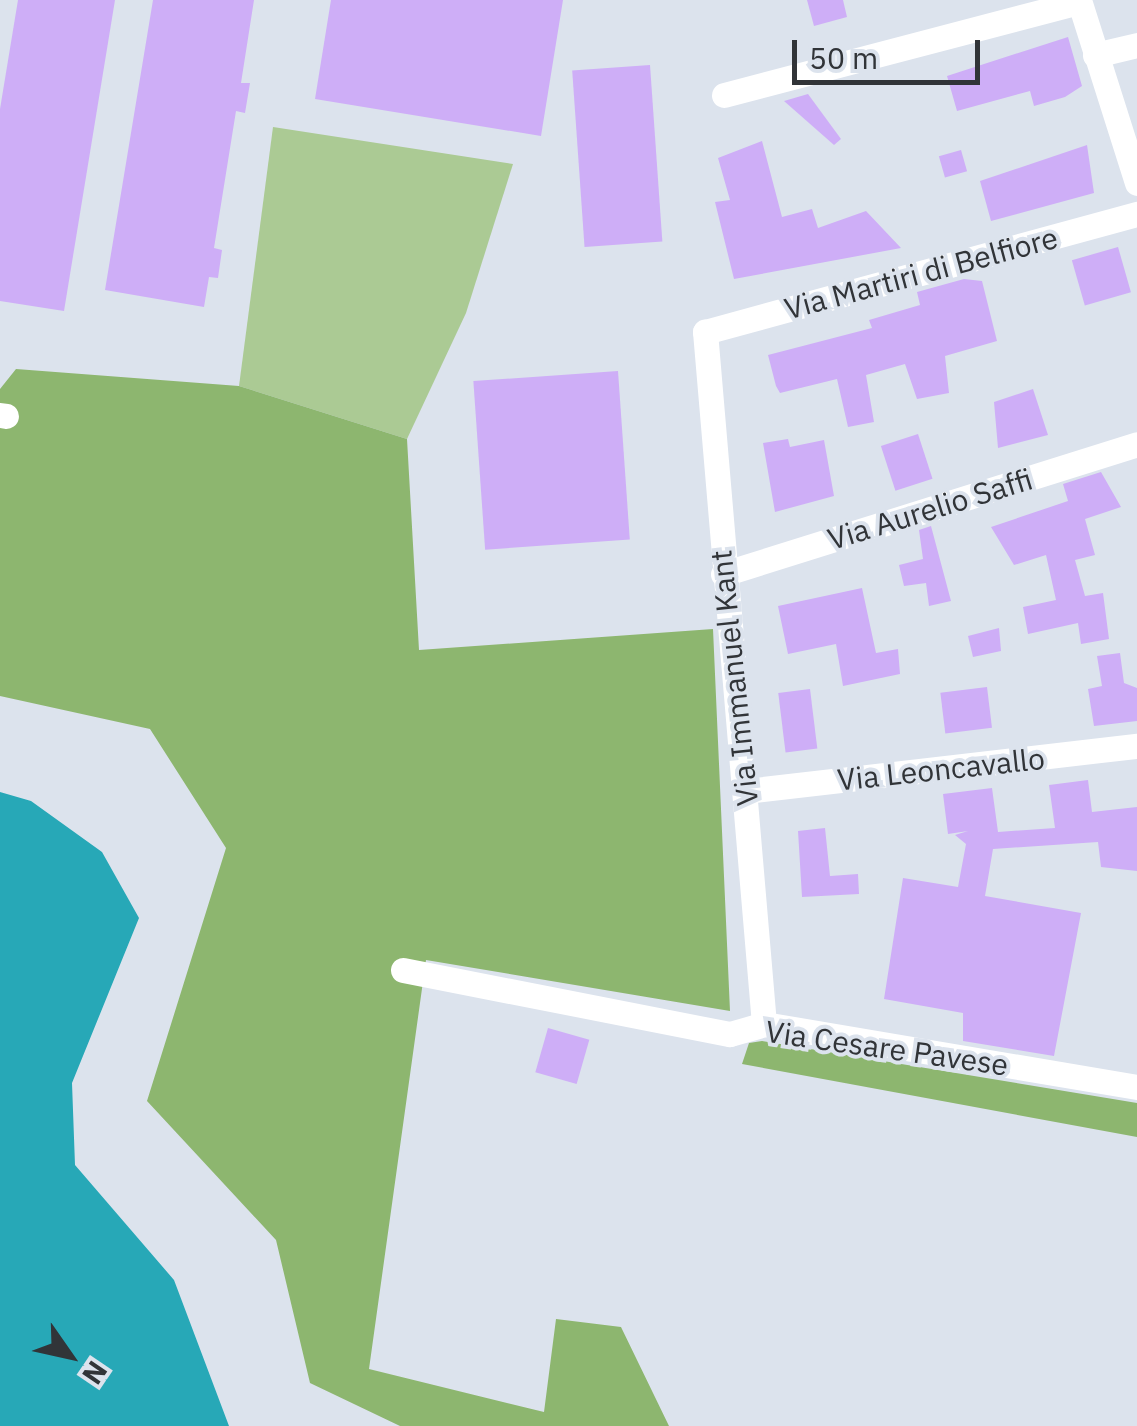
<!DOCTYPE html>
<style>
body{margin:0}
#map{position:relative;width:1137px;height:1426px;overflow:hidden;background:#dce3ed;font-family:"IBM Plex Sans",sans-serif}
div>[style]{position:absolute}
.green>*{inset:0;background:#abca94}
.forest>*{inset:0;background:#8db66f}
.water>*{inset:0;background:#27a8b7}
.building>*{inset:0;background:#ceaef7;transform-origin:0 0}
.minor>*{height:25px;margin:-12.5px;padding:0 12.5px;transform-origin:12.5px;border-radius:12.5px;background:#fff}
span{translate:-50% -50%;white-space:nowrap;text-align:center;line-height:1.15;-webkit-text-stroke:8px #dce3ed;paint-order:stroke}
.street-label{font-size:30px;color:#313438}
.north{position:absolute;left:20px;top:1306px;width:100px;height:100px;-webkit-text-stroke:8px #dce3ed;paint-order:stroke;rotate:124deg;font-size:28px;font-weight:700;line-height:40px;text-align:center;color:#313438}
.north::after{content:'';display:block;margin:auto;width:35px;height:45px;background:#313438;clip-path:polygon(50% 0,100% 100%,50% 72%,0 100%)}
.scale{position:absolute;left:792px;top:40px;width:188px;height:45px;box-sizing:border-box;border:5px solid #313438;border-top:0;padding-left:12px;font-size:30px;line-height:35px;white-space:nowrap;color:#313438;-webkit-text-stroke:8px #dce3ed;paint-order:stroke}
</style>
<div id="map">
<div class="green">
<i style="clip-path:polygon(273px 127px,513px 164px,466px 313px,407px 439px,239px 386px)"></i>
</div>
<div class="forest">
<i style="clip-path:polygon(16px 369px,239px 386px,407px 439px,419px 650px,713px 629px,730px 1011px,426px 960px,369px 1369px,544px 1412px,556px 1319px,621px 1327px,669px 1426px,400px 1426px,310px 1383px,276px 1240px,147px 1101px,226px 848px,150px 729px,0 696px,0 389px)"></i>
<i style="clip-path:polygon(762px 1041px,1137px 1103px,1137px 1137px,742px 1064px,749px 1043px)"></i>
</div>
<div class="water">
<i style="clip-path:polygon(0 792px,31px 801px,102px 852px,139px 918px,72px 1083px,75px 1165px,174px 1280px,229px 1426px,0 1426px)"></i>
</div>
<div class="building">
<i style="clip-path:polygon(18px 0,115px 0,64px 311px,0 301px,0 109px)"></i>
<i style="clip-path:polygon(153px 0,254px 0,241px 83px,250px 83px,245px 113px,236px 111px,214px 248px,222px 250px,218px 278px,209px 277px,204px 307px,105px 290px)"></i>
<i style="clip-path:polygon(331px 0,563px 0,541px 136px,315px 99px)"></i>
<i style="clip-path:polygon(807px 0,843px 0,847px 17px,814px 26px)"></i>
<i style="clip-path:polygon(1068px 37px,1082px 86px,1065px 97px,1034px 106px,1030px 91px,957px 111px,947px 76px)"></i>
<i style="left:650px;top:65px;width:177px;height:78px;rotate:86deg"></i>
<i style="clip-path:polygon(808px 94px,841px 139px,834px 145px,784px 101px)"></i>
<i style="clip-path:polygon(762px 141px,782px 217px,812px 209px,818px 228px,866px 211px,901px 248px,734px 279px,715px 202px,730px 200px,718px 158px)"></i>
<i style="clip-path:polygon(1087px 145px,1094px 193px,991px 221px,980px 181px)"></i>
<i style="left:961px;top:150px;width:22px;height:23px;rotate:74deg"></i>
<i style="left:1118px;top:247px;width:47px;height:48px;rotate:74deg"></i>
<i style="clip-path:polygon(964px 279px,982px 281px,997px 341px,945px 356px,949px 393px,917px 399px,905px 364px,866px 375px,874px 422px,848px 427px,837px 379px,780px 393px,776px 386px,768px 355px,872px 328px,869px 320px,920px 305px,917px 292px)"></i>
<i style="left:618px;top:371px;width:169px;height:145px;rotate:86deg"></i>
<i style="clip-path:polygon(1033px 389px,1048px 435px,998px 448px,994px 402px)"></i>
<i style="left:918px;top:434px;width:47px;height:39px;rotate:72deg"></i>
<i style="clip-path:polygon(788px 439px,790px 447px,824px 440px,834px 496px,775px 512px,763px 443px)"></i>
<i style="clip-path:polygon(1101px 472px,1121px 507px,1085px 519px,1095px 555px,1075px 560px,1085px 596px,1103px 593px,1109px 639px,1081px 644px,1078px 623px,1028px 634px,1023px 607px,1056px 600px,1046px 555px,1014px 565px,991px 527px,1068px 501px,1063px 484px)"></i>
<i style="clip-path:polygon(931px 526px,951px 601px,929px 606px,926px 583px,904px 586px,899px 565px,923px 559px,919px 530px)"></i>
<i style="clip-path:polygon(862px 588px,876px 653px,898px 649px,900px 674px,843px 686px,836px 644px,788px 654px,778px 606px)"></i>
<i style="clip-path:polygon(999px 628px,1001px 651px,973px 657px,968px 636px)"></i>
<i style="clip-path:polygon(1120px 653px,1124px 683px,1137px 688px,1137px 721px,1094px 726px,1088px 689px,1102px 686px,1097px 656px)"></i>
<i style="left:987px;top:687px;width:41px;height:47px;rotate:83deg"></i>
<i style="left:810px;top:689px;width:60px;height:32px;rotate:83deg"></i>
<i style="clip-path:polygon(1088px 780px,1092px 812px,1137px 807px,1137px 871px,1101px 867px,1098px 842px,993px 849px,985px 896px,1081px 913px,1054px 1056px,963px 1041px,963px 1013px,884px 999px,903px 878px,958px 887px,966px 844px,955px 835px,968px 831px,948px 834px,943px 794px,992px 788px,998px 832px,1055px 828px,1049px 785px)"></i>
<i style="clip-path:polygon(825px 828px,830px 876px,858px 874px,859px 894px,802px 897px,798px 831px)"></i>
<i style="left:548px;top:1028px;width:43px;height:46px;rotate:16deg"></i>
</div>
<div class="minor">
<i style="left:1079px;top:0;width:192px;rotate:72.4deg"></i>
<i style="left:1095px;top:55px;width:43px;rotate:-13.4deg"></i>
<i style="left:724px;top:95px;width:367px;rotate:-14.7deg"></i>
<i style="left:0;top:415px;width:6px;rotate:9deg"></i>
<i style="left:723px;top:574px;width:434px;rotate:-17.4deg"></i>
<i style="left:746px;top:791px;width:394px;rotate:-6.6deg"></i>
<i style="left:403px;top:970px;width:333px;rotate:11.1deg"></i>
<i style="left:730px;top:1034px;width:35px;rotate:-16deg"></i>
<i style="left:764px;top:1024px;width:378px;rotate:9.6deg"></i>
<i style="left:764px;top:1024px;width:695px;rotate:-94.87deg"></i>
<i style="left:705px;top:332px;width:448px;rotate:-15.3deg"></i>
</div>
<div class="street-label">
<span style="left:921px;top:273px;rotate:-15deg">Via Martiri di Belfiore</span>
<span style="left:930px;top:509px;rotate:-17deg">Via Aurelio Saffi</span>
<span style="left:734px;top:678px;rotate:-96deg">Via Immanuel Kant</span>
<span style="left:941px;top:769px;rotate:-6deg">Via Leoncavallo</span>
<span style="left:887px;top:1048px;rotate:8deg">Via Cesare Pavese</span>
</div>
<div class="north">N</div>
<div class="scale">50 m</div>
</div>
